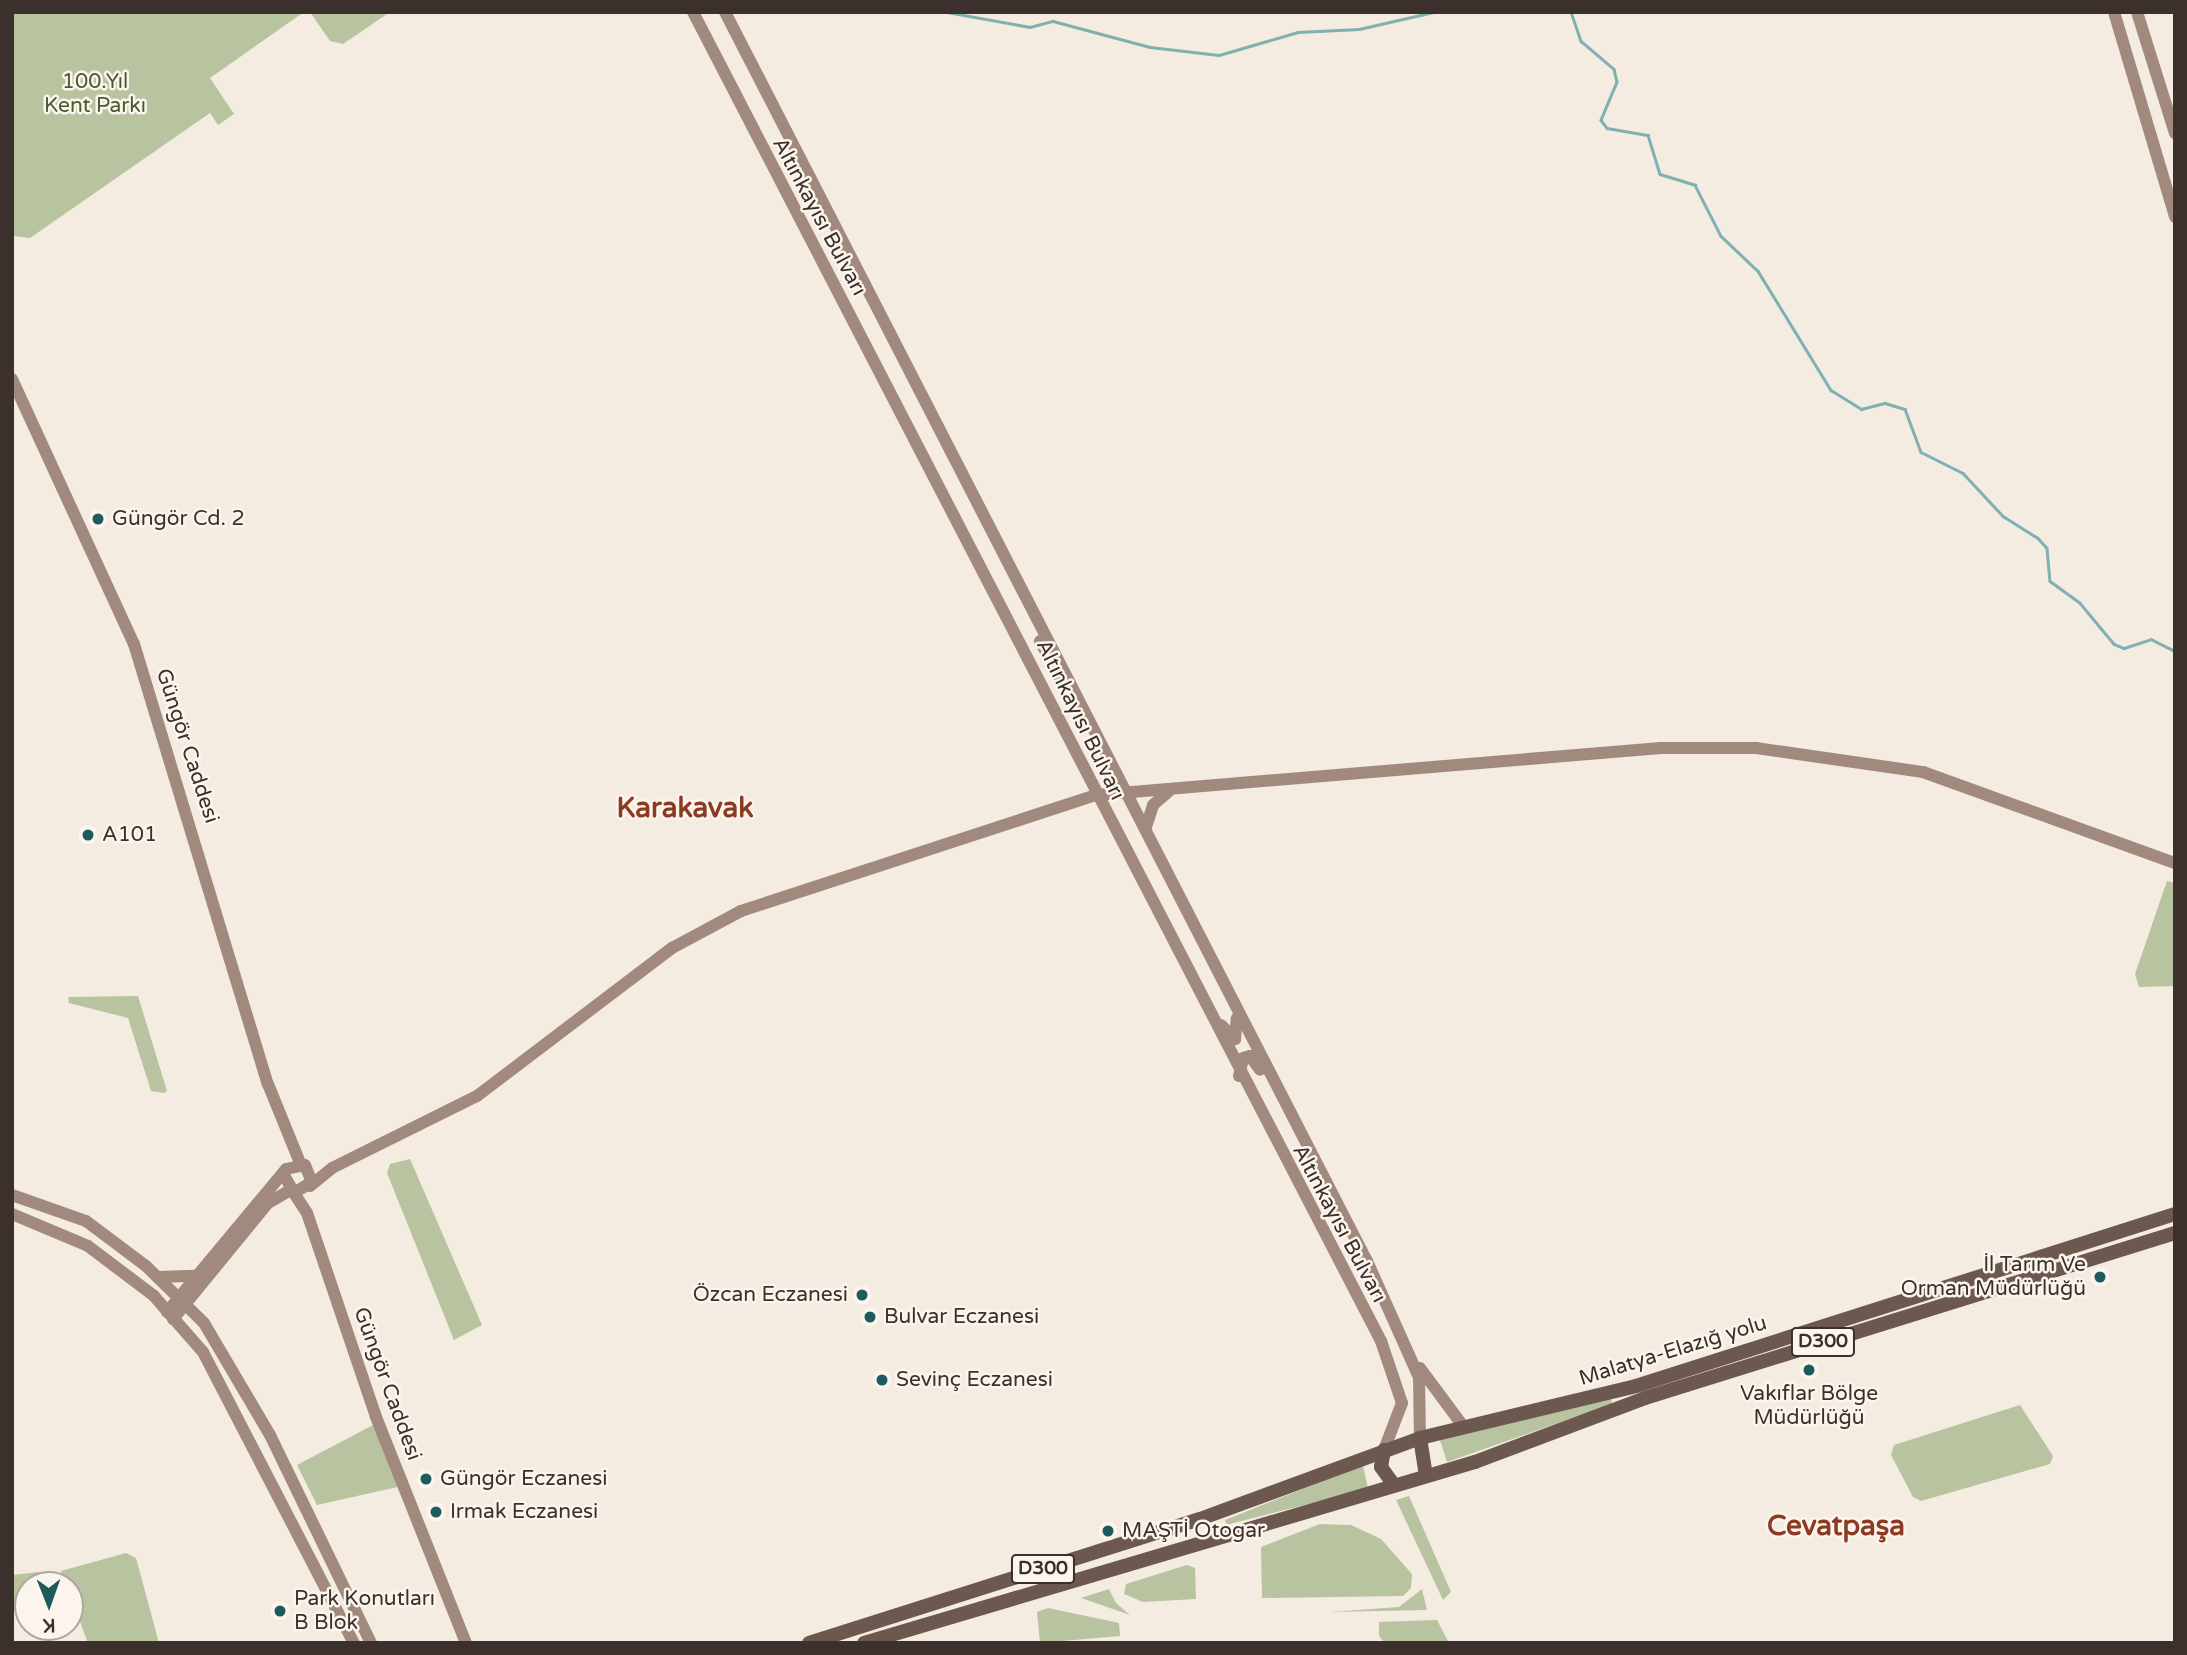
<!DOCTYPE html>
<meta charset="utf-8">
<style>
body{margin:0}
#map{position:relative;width:2187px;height:1655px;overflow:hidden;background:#f4ebe1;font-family:"Varela Round",sans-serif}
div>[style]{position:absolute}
.green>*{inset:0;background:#b8c4a0}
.stream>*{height:2.5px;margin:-1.25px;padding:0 1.25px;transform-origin:1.25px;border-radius:1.25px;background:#7fb0b2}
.secondary>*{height:12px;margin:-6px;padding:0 6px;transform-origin:6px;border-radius:6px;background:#a18a7d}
.trunk>*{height:14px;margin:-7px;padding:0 7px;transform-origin:7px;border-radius:7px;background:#6c584f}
.dots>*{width:19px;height:19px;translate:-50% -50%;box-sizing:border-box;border:4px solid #fbf5ee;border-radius:50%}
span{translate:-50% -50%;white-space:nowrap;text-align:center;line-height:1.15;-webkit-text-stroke:5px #fbf5ee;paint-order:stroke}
.shield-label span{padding:2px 5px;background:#fbf5ee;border:2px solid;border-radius:5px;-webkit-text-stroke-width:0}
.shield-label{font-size:19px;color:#3b302b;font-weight:700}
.park-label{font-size:21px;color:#4a5a2e}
.street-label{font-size:21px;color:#3b302b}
.poi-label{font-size:21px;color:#3b302b}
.left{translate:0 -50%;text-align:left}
.right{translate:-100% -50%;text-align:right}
.district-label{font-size:28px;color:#8c3b22;font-weight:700}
.frame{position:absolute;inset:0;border:14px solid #3b302b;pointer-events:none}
.north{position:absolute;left:14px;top:1571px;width:70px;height:70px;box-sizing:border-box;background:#fbf5ee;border:2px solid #aea6a0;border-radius:50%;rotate:179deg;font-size:19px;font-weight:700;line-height:28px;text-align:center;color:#3b302b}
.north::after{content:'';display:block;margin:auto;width:24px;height:32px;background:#1f5a5e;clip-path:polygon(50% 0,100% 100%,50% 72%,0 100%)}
</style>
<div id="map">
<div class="green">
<i style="clip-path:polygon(12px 12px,304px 12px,210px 78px,234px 114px,218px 125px,210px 113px,30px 238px,12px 236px)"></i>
<i style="clip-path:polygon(310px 12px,390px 12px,343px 44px,330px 41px)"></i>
<i style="clip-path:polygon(2167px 881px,2175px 883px,2175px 986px,2139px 987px,2135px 974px)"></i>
<i style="clip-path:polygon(138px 996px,167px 1091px,164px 1093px,151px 1091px,128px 1018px,69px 1003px,68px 997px)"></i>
<i style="clip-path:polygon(410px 1159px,482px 1325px,454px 1340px,387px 1173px,390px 1164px)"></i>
<i style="clip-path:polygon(1611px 1399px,1612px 1404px,1447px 1462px,1440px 1440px)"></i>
<i style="clip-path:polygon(2020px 1405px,2053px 1456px,2050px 1464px,1921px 1501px,1913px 1497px,1891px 1455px,1894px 1445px)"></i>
<i style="clip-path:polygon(375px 1424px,402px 1486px,317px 1505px,297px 1465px)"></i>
<i style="clip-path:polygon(1363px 1465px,1368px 1489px,1226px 1525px,1225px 1520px)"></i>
<i style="clip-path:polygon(1409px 1496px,1451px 1592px,1443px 1600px,1396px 1500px)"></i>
<i style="clip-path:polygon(1320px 1524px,1351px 1525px,1381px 1539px,1412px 1574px,1411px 1588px,1403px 1596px,1262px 1598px,1261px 1547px)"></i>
<i style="clip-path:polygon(126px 1553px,136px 1558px,159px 1643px,88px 1643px,61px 1571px)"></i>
<i style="clip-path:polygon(1187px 1565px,1195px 1568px,1196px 1599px,1143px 1602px,1124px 1594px,1126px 1584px)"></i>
<i style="clip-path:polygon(39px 1572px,51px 1585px,28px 1585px,28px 1605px,12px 1611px,12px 1575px)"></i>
<i style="clip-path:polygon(1109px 1589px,1116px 1603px,1130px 1615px,1081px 1598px)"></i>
<i style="clip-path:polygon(1422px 1589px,1427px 1610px,1330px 1612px,1399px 1607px)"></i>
<i style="clip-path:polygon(1048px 1608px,1119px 1623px,1120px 1636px,1040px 1643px,1037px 1612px)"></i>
<i style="clip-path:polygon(1437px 1620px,1449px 1643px,1385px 1643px,1379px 1636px,1379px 1622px)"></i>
</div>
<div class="stream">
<i style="left:947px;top:12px;width:84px;rotate:10.2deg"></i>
<i style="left:1030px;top:27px;width:24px;rotate:-15deg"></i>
<i style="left:1053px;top:21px;width:100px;rotate:15deg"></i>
<i style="left:1150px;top:47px;width:69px;rotate:6.6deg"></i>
<i style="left:1219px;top:55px;width:82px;rotate:-16.2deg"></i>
<i style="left:1298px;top:32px;width:61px;rotate:-2.8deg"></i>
<i style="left:1359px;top:29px;width:77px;rotate:-12.8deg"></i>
<i style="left:1571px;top:12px;width:31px;rotate:71deg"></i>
<i style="left:1581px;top:41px;width:43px;rotate:40.3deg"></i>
<i style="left:1614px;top:69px;width:13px;rotate:77deg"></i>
<i style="left:1617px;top:82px;width:41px;rotate:112.8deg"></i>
<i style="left:1601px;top:120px;width:10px;rotate:53deg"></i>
<i style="left:1607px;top:128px;width:42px;rotate:9.7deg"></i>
<i style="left:1648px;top:135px;width:41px;rotate:72.9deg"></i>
<i style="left:1660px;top:174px;width:37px;rotate:17deg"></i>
<i style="left:1695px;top:185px;width:57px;rotate:63deg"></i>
<i style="left:1721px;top:236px;width:51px;rotate:43.4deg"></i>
<i style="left:1758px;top:271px;width:140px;rotate:58.5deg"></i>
<i style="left:1831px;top:390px;width:36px;rotate:32deg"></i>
<i style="left:1861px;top:409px;width:25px;rotate:-14deg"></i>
<i style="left:1885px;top:403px;width:21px;rotate:17deg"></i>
<i style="left:1905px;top:409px;width:46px;rotate:69.6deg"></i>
<i style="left:1921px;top:452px;width:47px;rotate:26.6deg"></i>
<i style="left:1963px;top:473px;width:59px;rotate:47.1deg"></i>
<i style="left:2003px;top:516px;width:41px;rotate:32.2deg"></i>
<i style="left:2038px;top:538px;width:13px;rotate:48deg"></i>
<i style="left:2047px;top:548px;width:33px;rotate:85deg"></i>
<i style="left:2050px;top:581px;width:37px;rotate:36deg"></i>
<i style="left:2080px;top:603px;width:53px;rotate:50.3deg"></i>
<i style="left:2114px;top:644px;width:11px;rotate:22deg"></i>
<i style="left:2124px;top:648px;width:28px;rotate:-18deg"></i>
<i style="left:2151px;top:639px;width:27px;rotate:27deg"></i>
</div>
<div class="secondary">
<i style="left:693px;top:12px;width:1497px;rotate:62.63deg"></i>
<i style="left:1381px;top:1341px;width:65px;rotate:71.3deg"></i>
<i style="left:1402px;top:1403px;width:50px;rotate:111deg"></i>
<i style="left:725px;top:12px;width:1404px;rotate:62.8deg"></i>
<i style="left:1367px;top:1261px;width:127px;rotate:65.9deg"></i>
<i style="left:1419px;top:1377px;width:61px;rotate:89.1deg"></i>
<i style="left:2114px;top:12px;width:214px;rotate:73.4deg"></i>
<i style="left:2137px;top:12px;width:127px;rotate:72.6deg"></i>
<i style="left:12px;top:379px;width:292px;rotate:65.3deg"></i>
<i style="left:134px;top:644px;width:460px;rotate:73.1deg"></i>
<i style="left:268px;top:1084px;width:85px;rotate:67.9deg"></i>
<i style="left:1040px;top:641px;width:44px;rotate:61.7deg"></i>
<i style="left:1146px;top:827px;width:23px;rotate:-72deg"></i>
<i style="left:1153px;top:805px;width:21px;rotate:-41deg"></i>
<i style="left:1221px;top:1025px;width:20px;rotate:45deg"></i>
<i style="left:1235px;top:1039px;width:21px;rotate:-85deg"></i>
<i style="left:1239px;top:1076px;width:18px;rotate:-77deg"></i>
<i style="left:1243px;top:1058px;width:7px;rotate:-16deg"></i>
<i style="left:1250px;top:1056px;width:17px;rotate:54deg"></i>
<i style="left:310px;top:1186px;width:28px;rotate:-39deg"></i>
<i style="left:332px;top:1168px;width:162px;rotate:-26.4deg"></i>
<i style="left:477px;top:1096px;width:245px;rotate:-37.2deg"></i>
<i style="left:672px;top:948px;width:78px;rotate:-28.2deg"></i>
<i style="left:741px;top:911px;width:373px;rotate:-18.1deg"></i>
<i style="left:1096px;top:795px;width:567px;rotate:-4.76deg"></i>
<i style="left:1661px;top:748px;width:95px"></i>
<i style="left:1756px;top:748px;width:169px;rotate:8.2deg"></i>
<i style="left:1923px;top:772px;width:268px;rotate:19.9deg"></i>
<i style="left:294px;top:1193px;width:24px;rotate:57deg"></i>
<i style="left:307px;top:1213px;width:215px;rotate:71.3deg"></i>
<i style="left:376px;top:1417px;width:243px;rotate:68.3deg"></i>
<i style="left:12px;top:1195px;width:78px;rotate:19.4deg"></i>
<i style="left:86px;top:1221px;width:75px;rotate:36.9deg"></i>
<i style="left:146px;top:1266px;width:81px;rotate:44.5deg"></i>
<i style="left:204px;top:1323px;width:130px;rotate:59.5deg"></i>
<i style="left:270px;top:1435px;width:231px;rotate:64.1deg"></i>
<i style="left:12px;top:1214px;width:82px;rotate:22.8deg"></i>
<i style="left:88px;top:1246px;width:83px;rotate:37.1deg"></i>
<i style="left:154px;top:1296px;width:74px;rotate:48.8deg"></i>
<i style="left:203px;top:1352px;width:328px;rotate:62.6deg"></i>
<i style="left:158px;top:1277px;width:37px;rotate:-2deg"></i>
<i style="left:167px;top:1312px;width:186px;rotate:-50.2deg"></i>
<i style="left:286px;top:1169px;width:19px;rotate:-12deg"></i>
<i style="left:305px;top:1165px;width:18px;rotate:68deg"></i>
<i style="left:312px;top:1182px;width:21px;rotate:149deg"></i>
<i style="left:294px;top:1193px;width:23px;rotate:-119deg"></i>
<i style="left:173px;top:1319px;width:150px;rotate:-50.7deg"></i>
<i style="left:268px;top:1203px;width:24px;rotate:-30deg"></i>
<i style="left:1420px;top:1368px;width:72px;rotate:53.4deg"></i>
</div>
<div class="trunk">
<i style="left:1420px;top:1438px;width:37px;rotate:81deg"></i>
<i style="left:1384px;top:1450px;width:17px;rotate:100deg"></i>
<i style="left:1381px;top:1467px;width:22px;rotate:54deg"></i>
<i style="left:809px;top:1643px;width:410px;rotate:-17.6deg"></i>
<i style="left:1200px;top:1519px;width:234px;rotate:-20.2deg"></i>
<i style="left:1420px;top:1438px;width:222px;rotate:-13.5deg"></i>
<i style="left:1636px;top:1386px;width:566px;rotate:-17.7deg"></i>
<i style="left:864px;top:1643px;width:637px;rotate:-16.5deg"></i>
<i style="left:1475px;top:1462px;width:182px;rotate:-20.6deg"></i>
<i style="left:1645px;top:1398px;width:555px;rotate:-17.29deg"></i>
</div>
<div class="dots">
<i style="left:98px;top:519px;background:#1f5a5e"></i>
<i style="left:88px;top:835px;background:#1f5a5e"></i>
<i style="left:2100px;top:1277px;background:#1f5a5e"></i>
<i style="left:862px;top:1295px;background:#1f5a5e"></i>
<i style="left:870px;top:1317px;background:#1f5a5e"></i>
<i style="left:1809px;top:1370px;background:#1f5a5e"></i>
<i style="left:882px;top:1380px;background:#1f5a5e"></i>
<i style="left:426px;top:1479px;background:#1f5a5e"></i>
<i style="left:436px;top:1512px;background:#1f5a5e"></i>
<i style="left:1108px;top:1531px;background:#1f5a5e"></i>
<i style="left:280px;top:1611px;background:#1f5a5e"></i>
</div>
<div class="shield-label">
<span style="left:1823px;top:1342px">D300</span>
<span style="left:1043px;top:1569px">D300</span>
</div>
<div class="park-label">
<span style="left:95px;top:94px">100.Yıl<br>Kent Parkı</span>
</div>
<div class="street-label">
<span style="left:819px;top:217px;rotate:62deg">Altınkayısı Bulvarı</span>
<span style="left:1080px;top:720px;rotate:64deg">Altınkayısı Bulvarı</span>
<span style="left:187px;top:746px;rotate:72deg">Güngör Caddesi</span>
<span style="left:1339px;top:1224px;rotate:62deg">Altınkayısı Bulvarı</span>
<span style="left:1673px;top:1351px;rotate:-17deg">Malatya-Elazığ yolu</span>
<span style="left:387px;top:1384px;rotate:70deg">Güngör Caddesi</span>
</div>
<div class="poi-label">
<span class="left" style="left:112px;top:519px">Güngör Cd. 2</span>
<span class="left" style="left:102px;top:835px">A101</span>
<span class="right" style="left:2086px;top:1277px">İl Tarım Ve<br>Orman Müdürlüğü</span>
<span class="right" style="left:848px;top:1295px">Özcan Eczanesi</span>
<span class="left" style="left:884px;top:1317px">Bulvar Eczanesi</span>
<span class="left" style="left:896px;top:1380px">Sevinç Eczanesi</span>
<span style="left:1809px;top:1406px">Vakıflar Bölge<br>Müdürlüğü</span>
<span class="left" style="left:440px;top:1479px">Güngör Eczanesi</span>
<span class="left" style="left:450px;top:1512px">Irmak Eczanesi</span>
<span class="left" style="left:1122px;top:1531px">MAŞTİ Otogar</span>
<span class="left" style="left:294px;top:1611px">Park Konutları<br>B Blok</span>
</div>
<div class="district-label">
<span style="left:685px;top:808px">Karakavak</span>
<span style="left:1836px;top:1526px">Cevatpaşa</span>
</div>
<div class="frame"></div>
<div class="north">K</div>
</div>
